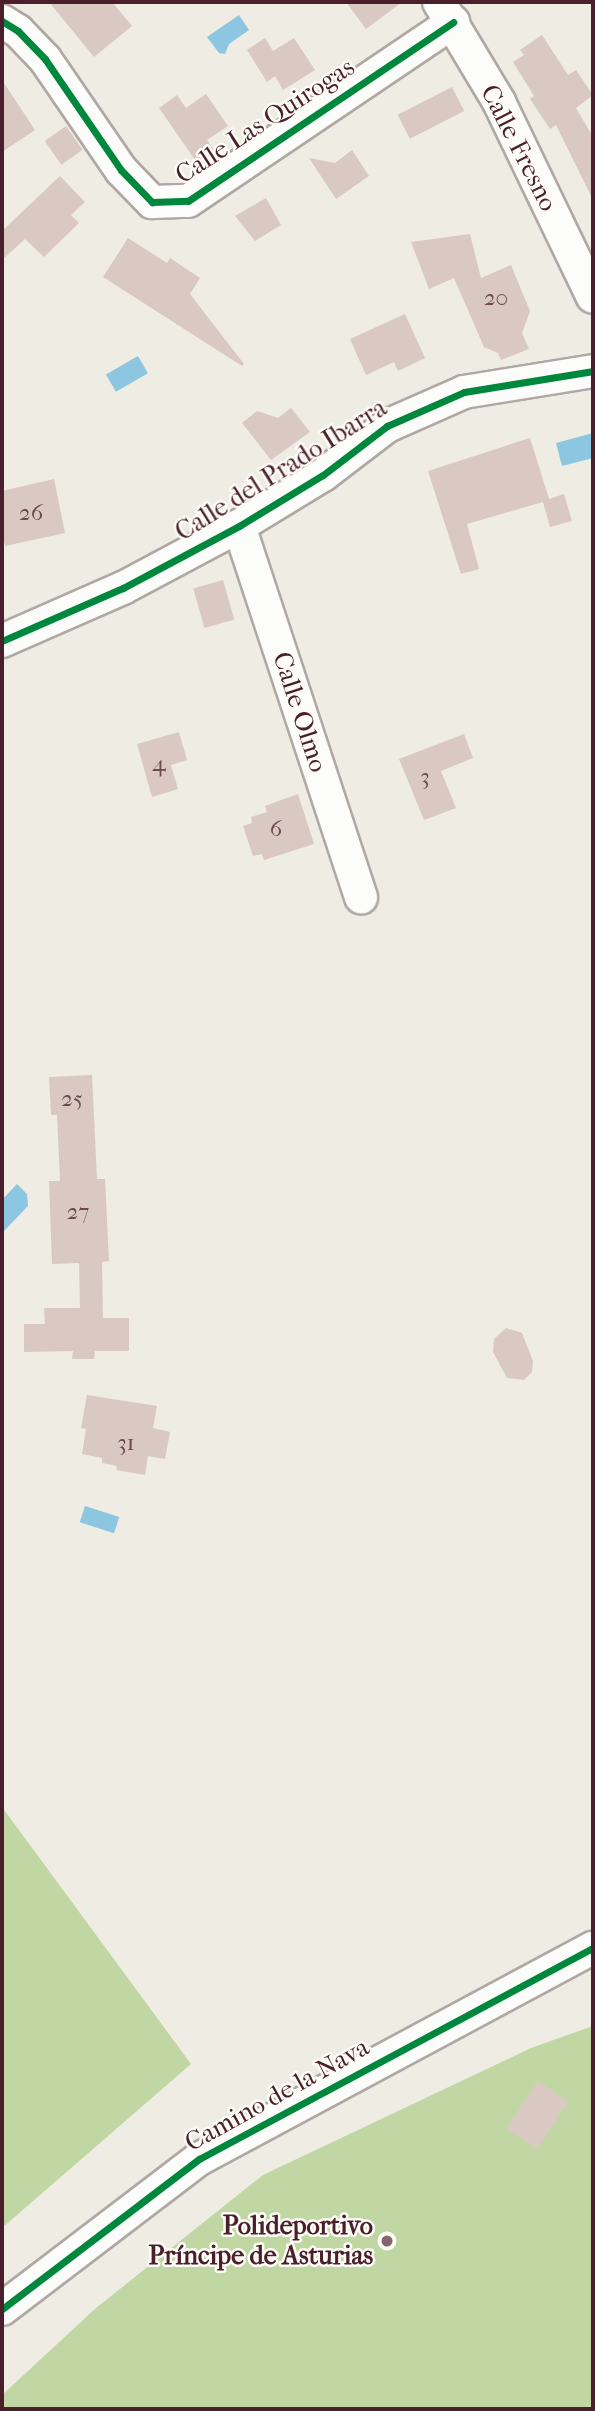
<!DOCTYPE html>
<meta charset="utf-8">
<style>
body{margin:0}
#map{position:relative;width:595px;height:2411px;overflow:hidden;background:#eeece3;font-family:"IM FELL French Canon",serif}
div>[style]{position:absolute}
.green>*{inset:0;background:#c0d7a4}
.water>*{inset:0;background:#8dc6e0;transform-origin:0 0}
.building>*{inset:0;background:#dac8c3;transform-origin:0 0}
.roads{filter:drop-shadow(2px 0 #afa8a5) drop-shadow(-2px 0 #afa8a5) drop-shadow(0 2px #afa8a5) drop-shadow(0 -2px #afa8a5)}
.minor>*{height:32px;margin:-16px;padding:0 16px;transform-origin:16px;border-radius:16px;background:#fcfcfb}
.cycleway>*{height:7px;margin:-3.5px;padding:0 3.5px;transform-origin:3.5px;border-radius:3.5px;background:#00873e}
.dots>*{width:19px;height:19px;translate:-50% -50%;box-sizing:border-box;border:4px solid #fdfcf7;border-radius:50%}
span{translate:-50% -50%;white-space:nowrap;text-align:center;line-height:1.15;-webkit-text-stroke:5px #fdfcf7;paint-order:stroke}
.number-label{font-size:23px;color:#6e4951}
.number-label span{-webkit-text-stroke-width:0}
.street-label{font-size:26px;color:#4a1f2b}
.poi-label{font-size:26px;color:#4a1f2b;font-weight:700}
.right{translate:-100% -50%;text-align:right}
.frame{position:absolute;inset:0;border:4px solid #4a1f2b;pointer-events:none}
</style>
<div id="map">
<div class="green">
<i style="clip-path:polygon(2px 1807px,191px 2064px,2px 2228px)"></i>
<i style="clip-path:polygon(593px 2026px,593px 2409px,2px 2409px,2px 2395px,96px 2308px,263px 2175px,531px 2048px)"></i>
</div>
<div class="water">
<i style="clip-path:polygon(239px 15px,249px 30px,229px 44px,225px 54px,219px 53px,207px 37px)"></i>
<i style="left:138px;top:356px;width:20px;height:37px;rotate:60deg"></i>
<i style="clip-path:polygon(593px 433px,593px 458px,562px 466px,556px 443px)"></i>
<i style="clip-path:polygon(17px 1184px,27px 1194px,28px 1206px,4px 1231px,2px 1200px)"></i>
<i style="left:85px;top:1506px;width:36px;height:17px;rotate:18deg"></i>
</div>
<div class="building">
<i style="clip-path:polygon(49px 2px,112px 2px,132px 26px,94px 57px)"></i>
<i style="clip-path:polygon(346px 2px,402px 2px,366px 29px)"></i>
<i style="clip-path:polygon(542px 35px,568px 75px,576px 70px,593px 95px,576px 108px,593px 137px,593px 200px,556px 125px,550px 129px,530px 99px,534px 96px,513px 62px,524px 55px,520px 50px)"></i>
<i style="clip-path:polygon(265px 38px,273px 51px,294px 38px,315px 70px,283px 90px,275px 76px,267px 82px,247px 50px)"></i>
<i style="clip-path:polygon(2px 80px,35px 130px,2px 152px)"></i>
<i style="left:452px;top:87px;width:27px;height:61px;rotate:63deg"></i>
<i style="clip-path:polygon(206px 94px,228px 126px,207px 140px,219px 158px,202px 170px,159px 108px,177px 95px,186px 108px)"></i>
<i style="left:66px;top:126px;width:29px;height:26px;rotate:55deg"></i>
<i style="clip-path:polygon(352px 150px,369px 176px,336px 199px,309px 158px,335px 163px)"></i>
<i style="clip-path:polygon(60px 176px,85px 202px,71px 215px,79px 223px,44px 257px,25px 239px,2px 260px,2px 231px)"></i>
<i style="clip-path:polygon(266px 198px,281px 225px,255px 241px,235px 216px)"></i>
<i style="clip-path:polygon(470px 234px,481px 278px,511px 265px,530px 311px,522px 333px,529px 349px,501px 360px,498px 353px,484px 347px,454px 278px,429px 289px,411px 242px)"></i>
<i style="clip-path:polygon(128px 238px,167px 263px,170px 258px,200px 278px,190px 294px,244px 364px,242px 366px,103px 277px)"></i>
<i style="clip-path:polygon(405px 314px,425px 358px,398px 371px,394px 362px,366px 375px,350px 339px)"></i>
<i style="clip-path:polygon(291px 408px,310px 432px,271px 460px,242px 423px,257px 411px,278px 418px)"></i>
<i style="clip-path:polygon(530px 438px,549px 499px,564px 494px,572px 521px,550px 527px,543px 502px,467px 524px,479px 569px,461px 574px,428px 471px)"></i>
<i style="clip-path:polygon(54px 479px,65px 533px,5px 546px,2px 530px,2px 491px)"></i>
<i style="left:223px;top:580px;width:41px;height:31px;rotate:74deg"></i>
<i style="clip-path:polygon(179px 732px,187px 760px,171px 765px,178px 789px,152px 797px,137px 744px)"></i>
<i style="clip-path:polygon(464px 734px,473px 758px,441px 771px,456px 808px,424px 820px,399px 759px)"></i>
<i style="clip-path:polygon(298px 794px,314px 844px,264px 860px,262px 854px,253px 856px,243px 826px,252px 823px,251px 817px,267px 812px,265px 806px)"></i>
<i style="clip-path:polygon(92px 1075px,97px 1179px,105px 1179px,109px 1261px,102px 1262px,103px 1318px,129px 1318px,129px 1351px,95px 1351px,94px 1359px,72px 1359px,73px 1351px,24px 1352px,24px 1324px,45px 1324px,44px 1308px,80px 1308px,79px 1263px,52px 1264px,49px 1181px,60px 1181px,57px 1115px,51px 1115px,49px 1077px)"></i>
<i style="clip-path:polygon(506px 1328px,522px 1333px,533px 1361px,532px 1372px,524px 1380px,507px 1378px,493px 1352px,494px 1339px)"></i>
<i style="clip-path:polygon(87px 1395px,157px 1406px,153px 1428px,170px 1432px,165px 1459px,148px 1456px,145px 1475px,116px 1470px,117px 1466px,102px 1463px,102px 1458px,82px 1454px,86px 1429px,81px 1428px)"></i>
<i style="left:538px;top:2081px;width:37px;height:57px;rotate:34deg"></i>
</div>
<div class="roads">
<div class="minor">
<i style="left:439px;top:2px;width:117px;rotate:59deg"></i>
<i style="left:499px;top:102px;width:216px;rotate:64.3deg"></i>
<i style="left:2px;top:21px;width:19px;rotate:32deg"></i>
<i style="left:18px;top:31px;width:39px;rotate:46deg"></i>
<i style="left:45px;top:59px;width:135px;rotate:55.6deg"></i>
<i style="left:121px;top:170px;width:45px;rotate:45.9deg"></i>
<i style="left:152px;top:202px;width:36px;rotate:-2deg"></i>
<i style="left:188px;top:201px;width:320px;rotate:-34deg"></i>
<i style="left:239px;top:526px;width:391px;rotate:71.8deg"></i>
<i style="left:2px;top:641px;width:132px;rotate:-23.7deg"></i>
<i style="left:123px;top:588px;width:132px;rotate:-28.1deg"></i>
<i style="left:239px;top:526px;width:98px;rotate:-31.3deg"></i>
<i style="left:323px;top:475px;width:81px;rotate:-37.4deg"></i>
<i style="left:387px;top:426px;width:84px;rotate:-23.8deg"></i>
<i style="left:464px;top:392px;width:131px;rotate:-9.2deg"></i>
<i style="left:2px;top:2309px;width:248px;rotate:-37.3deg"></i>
<i style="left:199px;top:2159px;width:447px;rotate:-28.2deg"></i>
</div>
</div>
<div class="cycleway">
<i style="left:2px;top:21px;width:19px;rotate:32deg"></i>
<i style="left:18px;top:31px;width:39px;rotate:46deg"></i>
<i style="left:45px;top:59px;width:135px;rotate:55.6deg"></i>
<i style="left:121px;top:170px;width:45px;rotate:45.9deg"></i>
<i style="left:152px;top:202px;width:36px;rotate:-2deg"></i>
<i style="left:188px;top:201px;width:320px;rotate:-34deg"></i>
<i style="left:2px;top:641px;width:132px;rotate:-23.7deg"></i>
<i style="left:123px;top:588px;width:132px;rotate:-28.1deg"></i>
<i style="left:239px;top:526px;width:98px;rotate:-31.3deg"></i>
<i style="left:323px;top:475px;width:81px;rotate:-37.4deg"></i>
<i style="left:387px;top:426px;width:84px;rotate:-23.8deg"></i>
<i style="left:464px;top:392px;width:131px;rotate:-9.2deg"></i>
<i style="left:2px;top:2309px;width:248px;rotate:-37.3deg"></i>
<i style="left:199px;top:2159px;width:447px;rotate:-28.2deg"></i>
</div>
<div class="dots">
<i style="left:387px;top:2241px;background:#83676b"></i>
</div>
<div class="number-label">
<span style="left:496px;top:298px">20</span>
<span style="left:31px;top:513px">26</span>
<span style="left:159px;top:764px">4</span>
<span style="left:425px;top:777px">3</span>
<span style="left:276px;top:829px">6</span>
<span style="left:72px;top:1099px">25</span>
<span style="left:78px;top:1212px">27</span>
<span style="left:126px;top:1443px">31</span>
</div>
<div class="street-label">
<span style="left:265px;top:121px;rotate:-33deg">Calle Las Quirogas</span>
<span style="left:519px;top:148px;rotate:63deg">Calle Fresno</span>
<span style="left:281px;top:470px;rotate:-32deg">Calle del Prado Ibarra</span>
<span style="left:300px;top:712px;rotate:72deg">Calle Olmo</span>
<span style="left:277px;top:2095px;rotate:-29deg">Camino de la Nava</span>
</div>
<div class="poi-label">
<span class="right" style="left:373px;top:2241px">Polideportivo<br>Príncipe de Asturias</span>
</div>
<div class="frame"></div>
</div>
